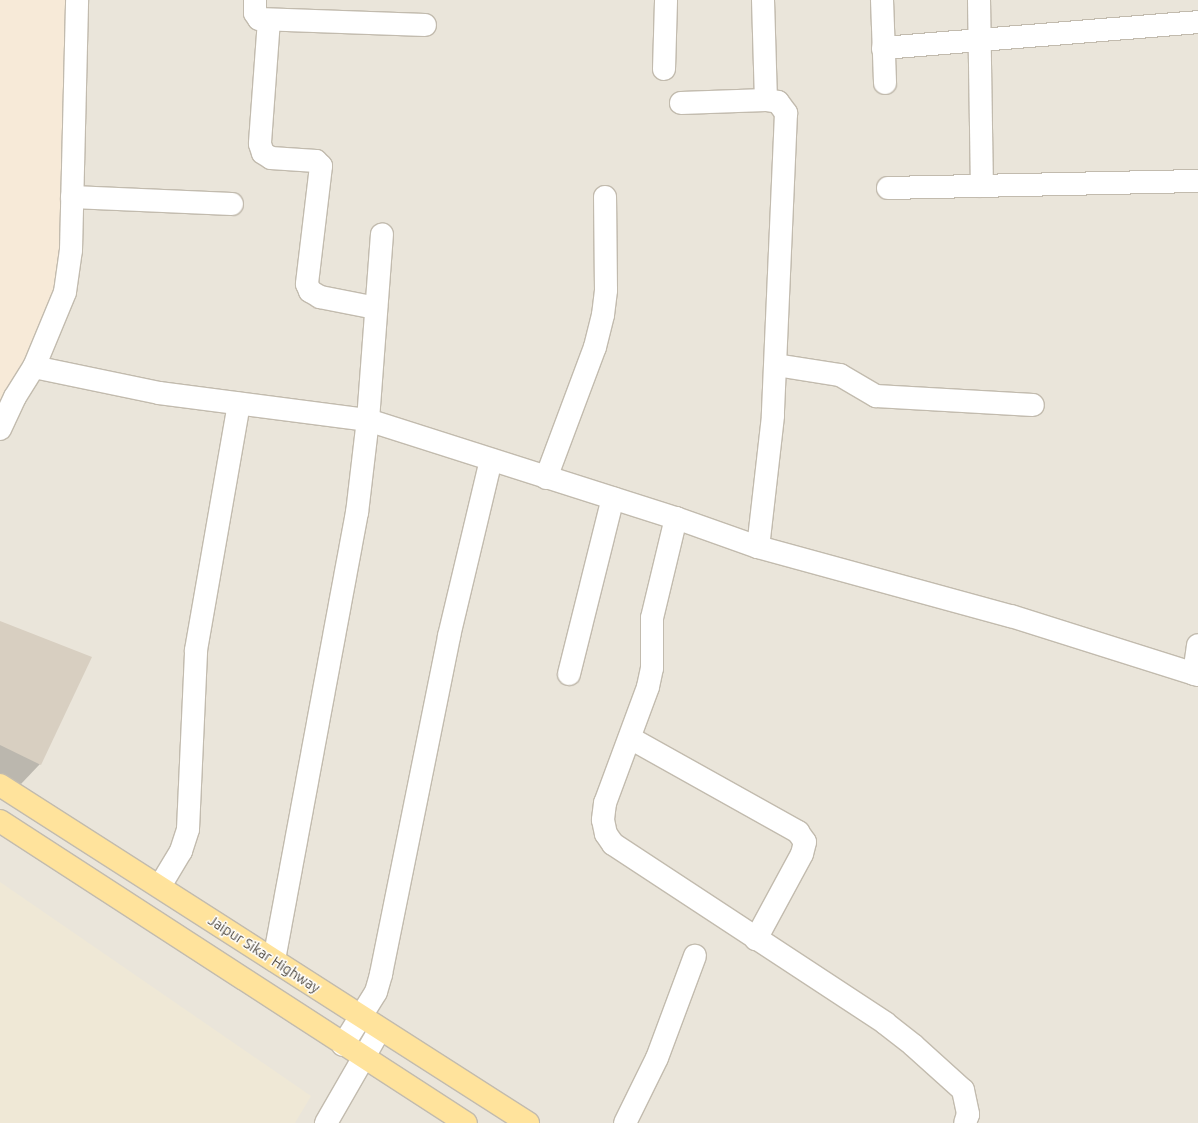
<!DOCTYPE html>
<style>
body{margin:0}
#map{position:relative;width:1198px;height:1123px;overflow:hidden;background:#f6f3ec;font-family:Ubuntu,sans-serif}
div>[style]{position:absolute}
.residential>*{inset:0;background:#eae5da;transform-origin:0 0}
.commercial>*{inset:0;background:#f7ead8}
.education>*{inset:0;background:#efe8d6}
.shadow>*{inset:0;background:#0003}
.building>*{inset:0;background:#d8cfc1}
.roads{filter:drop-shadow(1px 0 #c2bbae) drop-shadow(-1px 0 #c2bbae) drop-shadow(0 1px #c2bbae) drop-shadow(0 -1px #c2bbae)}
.street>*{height:22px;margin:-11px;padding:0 11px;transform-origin:11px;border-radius:11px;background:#fff}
.primary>*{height:22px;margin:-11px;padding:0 11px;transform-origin:11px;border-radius:11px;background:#ffe39c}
span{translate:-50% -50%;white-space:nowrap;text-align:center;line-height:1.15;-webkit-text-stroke:3px #fff;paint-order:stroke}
.street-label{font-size:14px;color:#4b4439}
</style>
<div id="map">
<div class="residential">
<i style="left:0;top:0;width:1198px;height:1123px"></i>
</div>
<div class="commercial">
<i style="clip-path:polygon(0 0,82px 0,65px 292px,0 431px)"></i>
</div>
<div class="education">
<i style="clip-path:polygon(0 882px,311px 1096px,295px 1123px,0 1123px)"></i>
</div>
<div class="shadow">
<i style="clip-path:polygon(0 622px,90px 658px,40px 764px,21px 784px,0 774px)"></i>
</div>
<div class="building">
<i style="clip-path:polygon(0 621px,92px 657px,41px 765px,0 745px)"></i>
</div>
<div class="roads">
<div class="street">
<i style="left:255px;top:0;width:13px;rotate:90deg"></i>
<i style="left:255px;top:13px;width:7px;rotate:56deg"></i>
<i style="left:259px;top:19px;width:166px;rotate:2.1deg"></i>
<i style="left:763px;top:0;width:100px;rotate:88.3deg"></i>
<i style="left:882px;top:0;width:83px;rotate:87.9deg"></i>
<i style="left:979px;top:0;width:186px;rotate:89.1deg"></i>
<i style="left:269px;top:20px;width:124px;rotate:94.2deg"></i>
<i style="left:260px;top:144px;width:9px;rotate:72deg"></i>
<i style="left:263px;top:153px;width:9px;rotate:32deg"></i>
<i style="left:271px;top:158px;width:45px;rotate:3.8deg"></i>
<i style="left:316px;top:161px;width:7px;rotate:45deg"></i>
<i style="left:321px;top:166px;width:119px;rotate:96.8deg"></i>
<i style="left:307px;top:284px;width:8px;rotate:67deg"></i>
<i style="left:310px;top:291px;width:12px;rotate:31deg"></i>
<i style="left:320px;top:297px;width:57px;rotate:11.1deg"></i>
<i style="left:883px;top:48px;width:316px;rotate:-4.7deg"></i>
<i style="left:664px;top:69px;width:69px;rotate:-88.3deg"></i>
<i style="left:681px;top:103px;width:85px;rotate:-2deg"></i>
<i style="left:766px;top:100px;width:12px;rotate:9deg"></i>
<i style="left:778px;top:102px;width:14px;rotate:54deg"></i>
<i style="left:786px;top:113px;width:303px;rotate:92.5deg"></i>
<i style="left:773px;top:416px;width:132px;rotate:96.5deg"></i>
<i style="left:888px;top:188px;width:310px;rotate:-1.3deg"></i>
<i style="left:72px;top:197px;width:160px;rotate:2.5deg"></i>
<i style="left:776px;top:365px;width:65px;rotate:8.9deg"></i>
<i style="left:840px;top:375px;width:42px;rotate:30.3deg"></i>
<i style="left:876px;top:396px;width:157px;rotate:3.3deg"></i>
<i style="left:34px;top:367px;width:128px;rotate:11.7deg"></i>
<i style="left:159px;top:393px;width:211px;rotate:7.4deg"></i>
<i style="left:368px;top:420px;width:323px;rotate:17.7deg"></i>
<i style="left:676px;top:518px;width:87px;rotate:19.5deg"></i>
<i style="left:758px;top:547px;width:262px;rotate:15.3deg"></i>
<i style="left:1011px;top:616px;width:196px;rotate:17.5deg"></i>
<i style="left:0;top:429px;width:35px;rotate:-65deg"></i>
<i style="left:15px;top:397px;width:36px;rotate:-58deg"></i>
<i style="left:34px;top:367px;width:81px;rotate:-67.5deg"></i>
<i style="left:65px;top:292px;width:42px;rotate:-81.9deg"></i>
<i style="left:71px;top:250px;width:250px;rotate:-88.6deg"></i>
<i style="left:546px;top:478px;width:140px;rotate:-69.5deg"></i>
<i style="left:595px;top:347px;width:33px;rotate:-76deg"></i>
<i style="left:603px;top:315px;width:25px;rotate:-83deg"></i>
<i style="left:606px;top:290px;width:93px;rotate:-90.6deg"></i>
<i style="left:676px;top:518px;width:103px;rotate:103.5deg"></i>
<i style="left:652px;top:618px;width:50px;rotate:90deg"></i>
<i style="left:652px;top:668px;width:19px;rotate:102deg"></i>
<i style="left:648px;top:687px;width:124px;rotate:110.3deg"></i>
<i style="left:605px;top:803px;width:17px;rotate:97deg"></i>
<i style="left:603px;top:820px;width:14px;rotate:78deg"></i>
<i style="left:606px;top:834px;width:12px;rotate:55deg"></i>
<i style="left:613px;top:844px;width:326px;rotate:33.3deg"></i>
<i style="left:885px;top:1023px;width:36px;rotate:38deg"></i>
<i style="left:913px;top:1045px;width:67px;rotate:42deg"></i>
<i style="left:963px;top:1090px;width:25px;rotate:78deg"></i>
<i style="left:968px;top:1114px;width:9px;rotate:108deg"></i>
<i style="left:569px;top:674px;width:181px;rotate:-76deg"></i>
<i style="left:1194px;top:674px;width:29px;rotate:-82deg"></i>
<i style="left:630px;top:738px;width:193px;rotate:29.2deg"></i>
<i style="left:798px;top:832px;width:12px;rotate:55deg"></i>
<i style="left:805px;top:842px;width:12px;rotate:104deg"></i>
<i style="left:802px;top:854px;width:97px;rotate:118.4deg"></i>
<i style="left:160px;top:886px;width:41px;rotate:-59deg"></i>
<i style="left:181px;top:851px;width:23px;rotate:-72deg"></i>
<i style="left:188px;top:829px;width:179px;rotate:-87.4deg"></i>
<i style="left:196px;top:650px;width:250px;rotate:-80.1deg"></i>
<i style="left:274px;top:960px;width:455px;rotate:-79.5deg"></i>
<i style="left:357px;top:513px;width:94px;rotate:-83.3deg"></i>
<i style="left:368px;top:420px;width:186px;rotate:-85.7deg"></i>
<i style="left:343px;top:1045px;width:62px;rotate:-58.1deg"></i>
<i style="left:376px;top:992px;width:19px;rotate:-74deg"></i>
<i style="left:381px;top:974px;width:345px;rotate:-78.6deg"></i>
<i style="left:449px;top:636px;width:181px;rotate:-76.6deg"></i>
<i style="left:326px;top:1123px;width:108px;rotate:-60.1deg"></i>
<i style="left:625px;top:1123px;width:72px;rotate:-63.8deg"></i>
<i style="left:657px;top:1058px;width:109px;rotate:-69.6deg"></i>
</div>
<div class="primary">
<i style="left:0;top:785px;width:627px;rotate:32.63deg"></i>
<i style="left:0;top:821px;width:555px;rotate:32.95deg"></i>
</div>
</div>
<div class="street-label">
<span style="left:264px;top:954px;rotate:33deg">Jaipur Sikar Highway</span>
</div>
</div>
